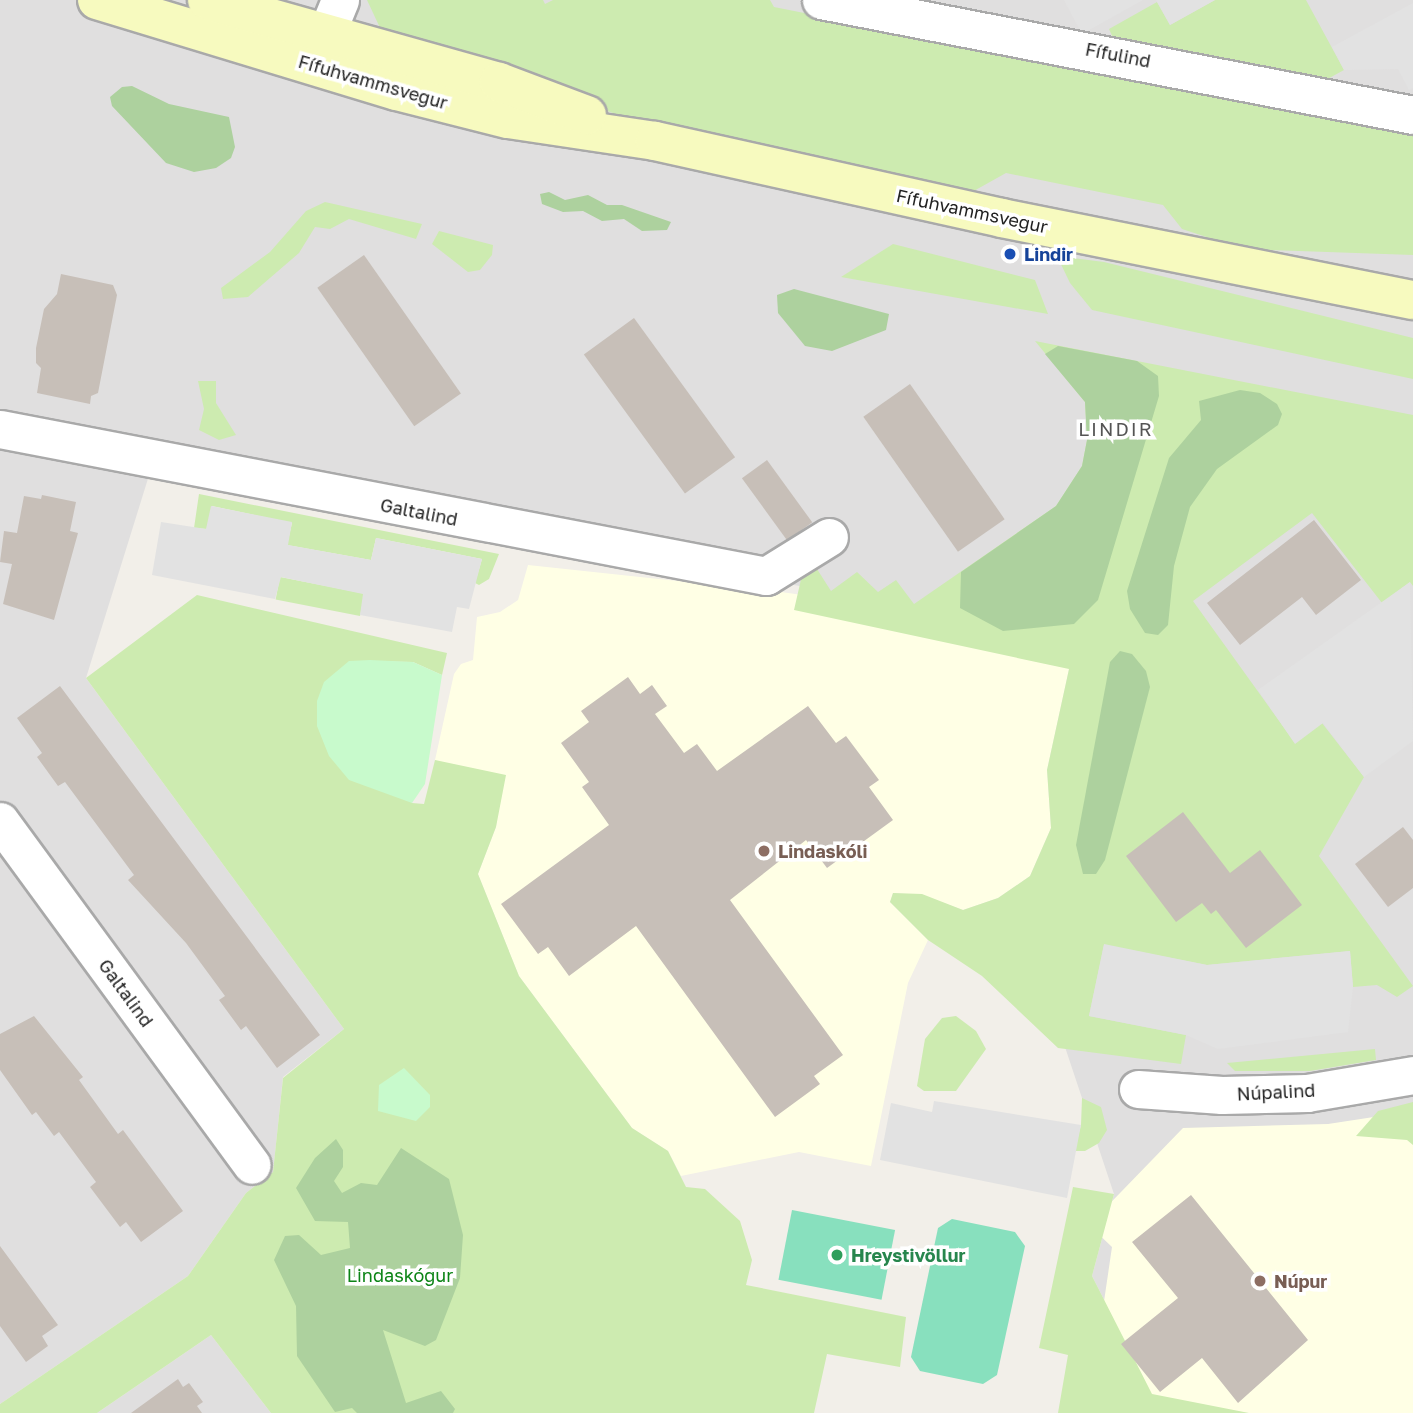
<!DOCTYPE html>
<meta charset="utf-8">
<style>
body{margin:0}
#map{position:relative;width:1413px;height:1413px;overflow:hidden;background:#f2efe9;font-family:"Golos Text",sans-serif}
div>[style]{position:absolute}
.residential>*{inset:0;background:#e0dfdf}
.education>*{inset:0;background:#ffffe5}
.grass>*{inset:0;background:#cdebb0;transform-origin:0 0}
.forest>*{inset:0;background:#add19e}
.park>*{inset:0;background:#c8facc}
.pitch>*{inset:0;background:#88e0be;transform-origin:0 0}
.parking>*{inset:0;background:#e2e2e2}
.building>*{inset:0;background:#c7bfb8;transform-origin:0 0}
.roads{filter:drop-shadow(2px 0 #a9a9a9) drop-shadow(-2px 0 #a9a9a9) drop-shadow(0 2px #a9a9a9) drop-shadow(0 -2px #a9a9a9)}
.street>*{height:37px;margin:-18.5px;padding:0 18.5px;transform-origin:18.5px;border-radius:18.5px;background:#fff}
.secondary>*{height:38px;margin:-19px;padding:0 19px;transform-origin:19px;border-radius:19px;background:#f7fabf}
.dots>*{width:19px;height:19px;translate:-50% -50%;box-sizing:border-box;border:4px solid #fff;border-radius:50%}
span{translate:-50% -50%;white-space:nowrap;text-align:center;line-height:1.15;-webkit-text-stroke:7px #fff;paint-order:stroke}
.street-label{font-size:18px;color:#222}
.transit-label{font-size:18px;color:#164399;font-weight:700}
.left{translate:0 -50%;text-align:left}
.education-label{font-size:18px;color:#785e54;font-weight:700}
.leisure-label{font-size:18px;color:#27864d;font-weight:700}
.park-label{font-size:18px;color:#0c8416}
.neighbourhood-label{font-size:19px;color:#555;letter-spacing:2px}
</style>
<div id="map">
<div class="residential">
<i style="clip-path:polygon(0 0,1413px 0,1413px 1413px,1152px 1394px,1092px 1276px,1114px 1194px,1063px 1041px,1132px 646px,151px 469px,86px 678px,344px 1029px,283px 1077px,273px 1173px,246px 1193px,188px 1276px,0 1404px)"></i>
<i style="clip-path:polygon(211px 1335px,271px 1413px,97px 1413px)"></i>
</div>
<div class="education">
<i style="clip-path:polygon(528px 565px,781px 592px,1069px 632px,1069px 669px,1047px 770px,1051px 828px,1030px 876px,998px 898px,963px 910px,922px 895px,893px 893px,890px 902px,928px 940px,908px 983px,871px 1166px,799px 1152px,681px 1176px,668px 1151px,632px 1128px,519px 976px,478px 874px,496px 827px,501px 785px,435px 760px,454px 674px,461px 664px,473px 660px,477px 617px,500px 612px,518px 600px)"></i>
<i style="clip-path:polygon(1413px 1111px,1413px 1413px,1168px 1413px,1144px 1403px,1102px 1315px,1112px 1247px,1089px 1225px,1183px 1128px,1328px 1124px)"></i>
</div>
<div class="grass">
<i style="clip-path:polygon(367px 0,543px 0,545px 4px,553px 0,770px 0,774px 7px,1413px 134px,1413px 255px,1243px 249px,1182px 229px,1163px 205px,1006px 173px,972px 192px,624px 117px,381px 30px)"></i>
<i style="clip-path:polygon(1215px 0,1306px 0,1344px 70px,1322px 82px,1113px 38px,1109px 29px,1157px 2px,1170px 25px)"></i>
<i style="clip-path:polygon(325px 202px,422px 224px,416px 239px,349px 219px,330px 229px,315px 227px,299px 253px,248px 297px,223px 299px,221px 288px,270px 252px,306px 211px)"></i>
<i style="clip-path:polygon(439px 231px,493px 245px,492px 255px,480px 270px,468px 272px,432px 244px)"></i>
<i style="clip-path:polygon(893px 244px,1035px 280px,1048px 314px,841px 277px)"></i>
<i style="clip-path:polygon(1057px 256px,1104px 262px,1413px 338px,1413px 379px,1092px 310px,1070px 283px)"></i>
<i style="clip-path:polygon(1035px 341px,1413px 415px,1413px 586px,1410px 582px,1382px 603px,1312px 513px,1193px 601px,1295px 743px,1322px 723px,1364px 777px,1319px 856px,1413px 986px,1397px 997px,1377px 985px,1353px 987px,1350px 951px,1207px 965px,1104px 945px,1089px 1016px,1186px 1035px,1181px 1064px,1058px 1048px,982px 976px,928px 940px,890px 902px,893px 893px,922px 894px,963px 910px,998px 898px,1030px 876px,1051px 828px,1047px 770px,1069px 669px,794px 610px,802px 575px,817px 569px,831px 591px,857px 572px,878px 592px,896px 580px,914px 604px,1056px 506px,1082px 466px,1087px 440px,1085px 402px)"></i>
<i style="clip-path:polygon(198px 381px,216px 381px,216px 403px,236px 435px,219px 440px,199px 430px,204px 409px)"></i>
<i style="clip-path:polygon(199px 494px,499px 554px,489px 579px,479px 585px,475px 583px,482px 559px,376px 538px,371px 560px,287px 545px,292px 523px,212px 506px,207px 529px,194px 528px)"></i>
<i style="left:280px;top:577px;width:86px;height:23px;rotate:11deg"></i>
<i style="clip-path:polygon(197px 595px,447px 653px,442px 675px,413px 662px,349px 661px,412px 803px,424px 804px,435px 760px,506px 775px,496px 827px,478px 874px,519px 976px,632px 1128px,668px 1151px,686px 1187px,705px 1189px,740px 1221px,752px 1260px,746px 1285px,906px 1317px,900px 1367px,827px 1354px,814px 1413px,271px 1413px,211px 1335px,97px 1413px,0 1413px,0 1404px,188px 1276px,246px 1193px,273px 1172px,283px 1078px,344px 1029px,86px 678px)"></i>
<i style="clip-path:polygon(956px 1016px,976px 1031px,986px 1049px,956px 1091px,924px 1091px,917px 1086px,925px 1039px,942px 1018px)"></i>
<i style="clip-path:polygon(1375px 1049px,1376px 1060px,1310px 1071px,1235px 1071px,1227px 1063px)"></i>
<i style="clip-path:polygon(1082px 1098px,1101px 1107px,1107px 1130px,1099px 1143px,1085px 1151px,1074px 1151px,1081px 1125px)"></i>
<i style="clip-path:polygon(1413px 1102px,1413px 1145px,1407px 1140px,1356px 1136px,1378px 1111px)"></i>
<i style="clip-path:polygon(1073px 1187px,1114px 1194px,1092px 1276px,1152px 1394px,1249px 1413px,1058px 1413px,1068px 1355px,1039px 1348px)"></i>
</div>
<div class="forest">
<i style="clip-path:polygon(132px 86px,169px 104px,229px 117px,235px 147px,231px 158px,216px 168px,194px 172px,166px 163px,112px 106px,110px 97px,122px 87px)"></i>
<i style="clip-path:polygon(549px 192px,565px 200px,588px 195px,607px 205px,622px 205px,671px 222px,667px 230px,642px 231px,624px 219px,602px 221px,583px 211px,563px 212px,542px 204px,540px 194px)"></i>
<i style="clip-path:polygon(794px 289px,889px 314px,886px 330px,832px 351px,805px 346px,778px 313px,777px 295px)"></i>
<i style="clip-path:polygon(1058px 346px,1137px 361px,1158px 376px,1159px 396px,1098px 600px,1074px 624px,1003px 631px,960px 608px,961px 572px,1056px 506px,1082px 466px,1087px 440px,1085px 402px,1045px 354px)"></i>
<i style="clip-path:polygon(1240px 390px,1260px 393px,1277px 404px,1282px 414px,1278px 425px,1217px 469px,1190px 507px,1174px 566px,1168px 625px,1158px 635px,1145px 633px,1130px 609px,1127px 591px,1169px 458px,1201px 420px,1199px 401px)"></i>
<i style="clip-path:polygon(1120px 651px,1132px 654px,1146px 671px,1150px 687px,1105px 860px,1096px 874px,1083px 874px,1076px 845px,1110px 662px)"></i>
<i style="clip-path:polygon(336px 1139px,343px 1150px,343px 1167px,334px 1181px,342px 1193px,361px 1183px,377px 1185px,401px 1148px,449px 1179px,463px 1235px,460px 1278px,436px 1340px,425px 1346px,383px 1330px,406px 1403px,441px 1391px,455px 1409px,453px 1413px,357px 1413px,352px 1408px,335px 1412px,297px 1356px,296px 1306px,274px 1260px,285px 1236px,299px 1235px,321px 1255px,350px 1248px,348px 1222px,315px 1221px,296px 1188px,315px 1158px)"></i>
</div>
<div class="park">
<i style="clip-path:polygon(370px 660px,413px 662px,442px 675px,425px 784px,412px 803px,349px 780px,329px 756px,317px 726px,317px 701px,324px 682px,349px 661px)"></i>
<i style="clip-path:polygon(404px 1068px,430px 1095px,430px 1107px,416px 1121px,378px 1111px,379px 1085px)"></i>
</div>
<div class="pitch">
<i style="left:792px;top:1210px;width:105px;height:71px;rotate:11deg"></i>
<i style="clip-path:polygon(952px 1219px,1015px 1232px,1025px 1246px,997px 1375px,983px 1384px,920px 1371px,911px 1357px,938px 1228px)"></i>
</div>
<div class="parking">
<i style="clip-path:polygon(1064px 0,1143px 0,1082px 34px)"></i>
<i style="clip-path:polygon(1156px 0,1215px 0,1170px 25px)"></i>
<i style="clip-path:polygon(1413px 3px,1413px 88px,1409px 90px,1398px 69px,1344px 70px,1332px 47px)"></i>
<i style="clip-path:polygon(211px 506px,292px 522px,288px 545px,371px 560px,376px 538px,482px 559px,469px 609px,457px 607px,452px 632px,360px 615px,363px 594px,281px 577px,275px 599px,152px 575px,161px 522px,206px 529px)"></i>
<i style="clip-path:polygon(1410px 582px,1413px 741px,1364px 777px,1323px 723px,1295px 744px,1258px 690px)"></i>
<i style="clip-path:polygon(1104px 944px,1207px 965px,1350px 951px,1353px 987px,1348px 1032px,1218px 1049px,1186px 1035px,1089px 1016px)"></i>
<i style="clip-path:polygon(934px 1101px,1081px 1125px,1067px 1198px,880px 1160px,891px 1103px,932px 1112px)"></i>
</div>
<div class="building">
<i style="left:364px;top:255px;width:169px;height:57px;rotate:55deg"></i>
<i style="clip-path:polygon(61px 274px,113px 285px,117px 295px,98px 393px,91px 396px,90px 404px,37px 393px,41px 368px,36px 363px,36px 348px,44px 309px,57px 294px)"></i>
<i style="left:634px;top:318px;width:172px;height:62px;rotate:54deg"></i>
<i style="left:910px;top:384px;width:165px;height:57px;rotate:55deg"></i>
<i style="left:767px;top:460px;width:77px;height:31px;rotate:54deg"></i>
<i style="clip-path:polygon(42px 495px,76px 502px,70px 531px,78px 533px,54px 620px,3px 604px,12px 564px,0 562px,4px 531px,17px 533px,24px 496px,41px 499px)"></i>
<i style="clip-path:polygon(1314px 520px,1361px 580px,1316px 615px,1302px 597px,1240px 645px,1207px 603px)"></i>
<i style="clip-path:polygon(628px 677px,640px 694px,652px 685px,667px 706px,655px 714px,684px 753px,697px 744px,717px 771px,808px 706px,836px 743px,846px 736px,879px 780px,869px 787px,893px 820px,827px 868px,806px 840px,730px 900px,843px 1055px,814px 1076px,820px 1084px,775px 1117px,636px 926px,569px 976px,548px 947px,538px 954px,501px 904px,609px 825px,582px 787px,589px 782px,561px 743px,589px 722px,581px 711px)"></i>
<i style="clip-path:polygon(60px 686px,320px 1035px,277px 1068px,246px 1026px,241px 1030px,219px 1000px,225px 996px,186px 943px,128px 880px,134px 875px,65px 782px,58px 786px,37px 757px,42px 753px,17px 718px)"></i>
<i style="clip-path:polygon(1183px 812px,1230px 873px,1260px 850px,1302px 905px,1246px 948px,1216px 910px,1211px 914px,1202px 903px,1176px 922px,1126px 856px)"></i>
<i style="clip-path:polygon(1403px 827px,1413px 840px,1413px 888px,1388px 907px,1355px 864px)"></i>
<i style="clip-path:polygon(34px 1016px,83px 1077px,79px 1080px,118px 1134px,123px 1130px,183px 1211px,141px 1242px,126px 1222px,120px 1227px,90px 1187px,96px 1182px,59px 1132px,54px 1136px,36px 1112px,32px 1115px,0 1070px,0 1034px)"></i>
<i style="clip-path:polygon(1191px 1195px,1308px 1340px,1238px 1403px,1202px 1358px,1160px 1392px,1121px 1344px,1178px 1298px,1132px 1242px)"></i>
<i style="clip-path:polygon(0 1246px,58px 1325px,42px 1336px,48px 1346px,26px 1362px,0 1326px)"></i>
<i style="clip-path:polygon(178px 1379px,183px 1387px,189px 1383px,203px 1402px,197px 1406px,202px 1413px,131px 1413px)"></i>
</div>
<div class="roads">
<div class="street">
<i style="left:821px;top:0;width:603px;rotate:10.99deg"></i>
<i style="left:315px;top:61px;width:66px;rotate:-67.7deg"></i>
<i style="left:0;top:429px;width:780px;rotate:10.86deg"></i>
<i style="left:766px;top:576px;width:74px;rotate:-31.8deg"></i>
<i style="left:0;top:821px;width:426px;rotate:53.8deg"></i>
<i style="left:1138px;top:1089px;width:84px;rotate:4.1deg"></i>
<i style="left:1222px;top:1095px;width:85px;rotate:-1.3deg"></i>
<i style="left:1307px;top:1093px;width:108px;rotate:-9.6deg"></i>
</div>
<div class="secondary">
<i style="left:97px;top:0;width:313px;rotate:16.9deg"></i>
<i style="left:397px;top:91px;width:114px;rotate:14.2deg"></i>
<i style="left:508px;top:119px;width:149px;rotate:8.5deg"></i>
<i style="left:655px;top:141px;width:355px;rotate:12.5deg"></i>
<i style="left:1002px;top:218px;width:419px;rotate:11.3deg"></i>
<i style="left:207px;top:0;width:303px;rotate:15.7deg"></i>
<i style="left:499px;top:82px;width:94px;rotate:20.6deg"></i>
</div>
</div>
<div class="dots">
<i style="left:1010px;top:254px;background:#1a4fb4"></i>
<i style="left:764px;top:851px;background:#8d6e63"></i>
<i style="left:837px;top:1255px;background:#2e9e5b"></i>
<i style="left:1260px;top:1281px;background:#8d6e63"></i>
</div>
<div class="street-label">
<span style="left:1118px;top:55px;rotate:11deg">Fífulind</span>
<span style="left:373px;top:82px;rotate:16deg">Fífuhvammsvegur</span>
<span style="left:972px;top:211px;rotate:12deg">Fífuhvammsvegur</span>
<span style="left:419px;top:512px;rotate:11deg">Galtalind</span>
<span style="left:126px;top:993px;rotate:54deg">Galtalind</span>
<span style="left:1276px;top:1092px;rotate:-3deg">Núpalind</span>
</div>
<div class="transit-label">
<span class="left" style="left:1024px;top:254px">Lindir</span>
</div>
<div class="education-label">
<span class="left" style="left:778px;top:851px">Lindaskóli</span>
<span class="left" style="left:1274px;top:1281px">Núpur</span>
</div>
<div class="leisure-label">
<span class="left" style="left:851px;top:1255px">Hreystivöllur</span>
</div>
<div class="park-label">
<span style="left:400px;top:1275px">Lindaskógur</span>
</div>
<div class="neighbourhood-label">
<span style="left:1116px;top:429px">LINDIR</span>
</div>
</div>
